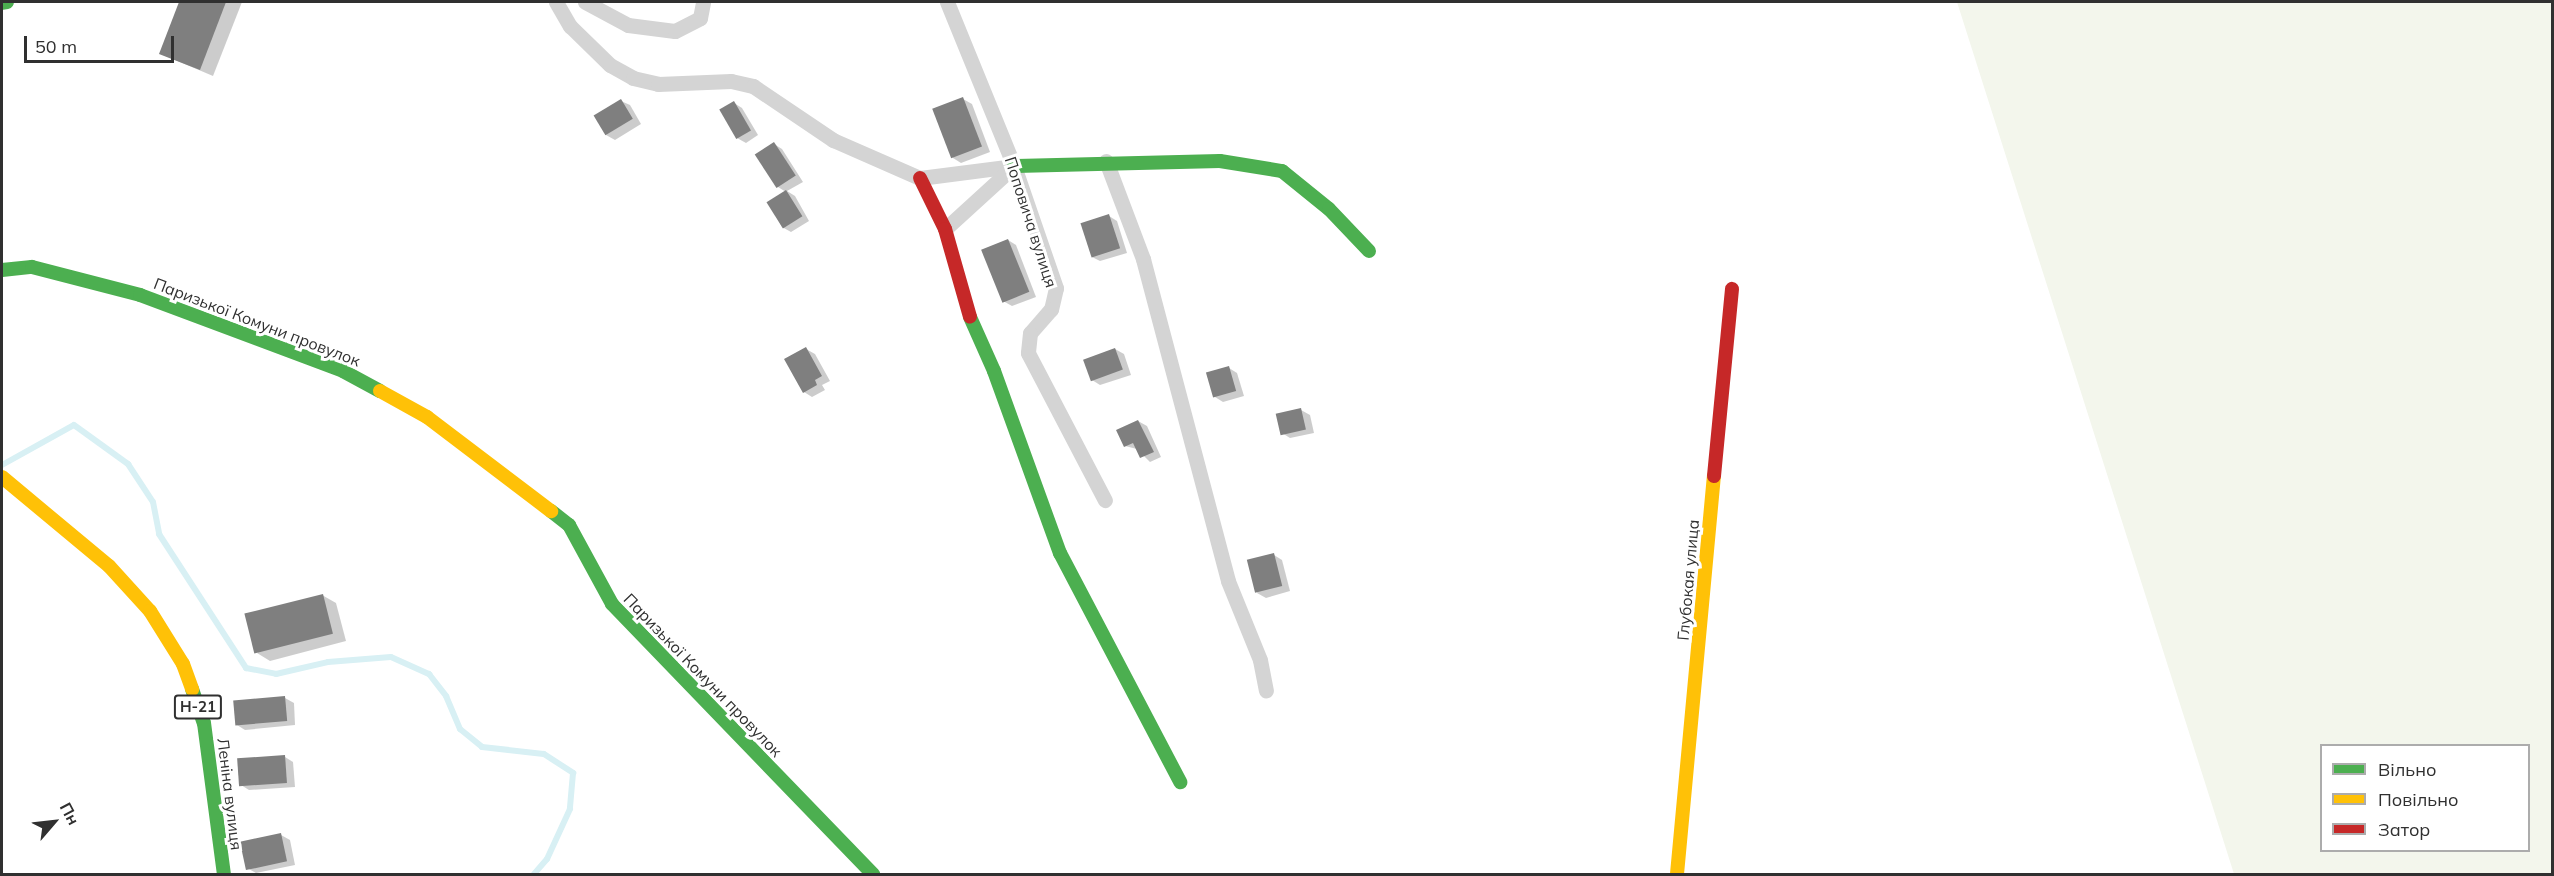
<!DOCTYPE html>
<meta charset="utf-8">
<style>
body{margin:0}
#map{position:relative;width:2554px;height:876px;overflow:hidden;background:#fff;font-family:Mulish,sans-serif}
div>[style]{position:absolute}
.green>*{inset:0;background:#f3f6ec}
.shadow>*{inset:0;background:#0003}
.stream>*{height:6px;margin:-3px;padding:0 3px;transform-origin:3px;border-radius:3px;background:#d8f0f4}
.building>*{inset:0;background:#7f7f7f;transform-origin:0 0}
.street>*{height:15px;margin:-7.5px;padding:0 7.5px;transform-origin:7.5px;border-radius:7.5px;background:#d4d4d4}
.fast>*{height:14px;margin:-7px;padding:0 7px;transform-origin:7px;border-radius:7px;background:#4caf50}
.slow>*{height:14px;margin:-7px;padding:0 7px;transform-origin:7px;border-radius:7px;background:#ffc107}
.jam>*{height:14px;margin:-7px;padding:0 7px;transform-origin:7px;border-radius:7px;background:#c62828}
span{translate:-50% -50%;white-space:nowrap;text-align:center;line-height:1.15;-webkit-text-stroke:6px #fff;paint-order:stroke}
.shield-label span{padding:2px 4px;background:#fff;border:2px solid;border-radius:4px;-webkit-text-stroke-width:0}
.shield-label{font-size:15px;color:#303030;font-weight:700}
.street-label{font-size:16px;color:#303030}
.frame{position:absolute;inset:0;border:3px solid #303030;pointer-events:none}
.legend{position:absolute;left:2320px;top:744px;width:210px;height:108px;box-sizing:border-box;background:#fff;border:2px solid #acacac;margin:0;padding:8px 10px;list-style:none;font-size:18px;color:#303030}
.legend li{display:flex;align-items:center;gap:12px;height:30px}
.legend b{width:30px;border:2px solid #acacac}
.north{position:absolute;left:24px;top:792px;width:60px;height:60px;-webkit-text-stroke:4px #fff;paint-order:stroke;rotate:62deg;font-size:16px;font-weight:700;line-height:24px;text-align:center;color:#303030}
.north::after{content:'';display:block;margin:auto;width:21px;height:27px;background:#303030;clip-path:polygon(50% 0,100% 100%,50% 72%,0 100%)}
.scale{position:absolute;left:24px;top:36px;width:150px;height:27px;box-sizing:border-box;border:3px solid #303030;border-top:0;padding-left:8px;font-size:18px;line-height:21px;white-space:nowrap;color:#303030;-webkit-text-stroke:4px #fff;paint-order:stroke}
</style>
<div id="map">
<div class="green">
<i style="clip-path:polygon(evenodd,1957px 2px,2552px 2px,2552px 874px,2234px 874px,1957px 2px,2322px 746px,2528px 746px,2528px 850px,2322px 850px,2322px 746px)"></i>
</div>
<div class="shadow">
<i style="clip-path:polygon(181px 2px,242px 2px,213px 76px,161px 54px)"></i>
<i style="clip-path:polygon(963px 99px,972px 104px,990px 152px,961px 163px,953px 158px)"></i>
<i style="clip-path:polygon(621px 101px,630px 105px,641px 124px,615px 140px,606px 135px)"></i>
<i style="clip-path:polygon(734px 103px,742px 108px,758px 135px,746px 143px,737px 138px)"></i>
<i style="clip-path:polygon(774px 144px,782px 149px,803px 182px,787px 191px,795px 196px,809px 221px,791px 232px,782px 227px,768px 202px,786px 192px,778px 187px)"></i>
<i style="clip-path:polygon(1109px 216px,1117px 221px,1127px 253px,1100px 261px,1092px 257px)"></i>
<i style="clip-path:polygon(1008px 240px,1016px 245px,1036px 297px,1012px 306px,1003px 301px)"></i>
<i style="clip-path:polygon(806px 349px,815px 354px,830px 381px,822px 385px,825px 390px,812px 397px,804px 392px)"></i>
<i style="clip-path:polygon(1115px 349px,1124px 354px,1131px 375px,1100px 385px,1092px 380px)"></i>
<i style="clip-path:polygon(1229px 368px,1237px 373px,1244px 396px,1223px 402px,1215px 397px)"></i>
<i style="clip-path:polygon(1301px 410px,1310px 415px,1314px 433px,1290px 438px,1282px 433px)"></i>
<i style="clip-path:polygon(1138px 421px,1147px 426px,1161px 457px,1150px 462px,1137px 449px,1125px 446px)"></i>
<i style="clip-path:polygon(1274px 555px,1282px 560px,1290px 591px,1266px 598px,1257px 593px)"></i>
<i style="clip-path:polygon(322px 595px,336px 603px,346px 641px,270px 661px,257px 653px)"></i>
<i style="clip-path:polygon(285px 698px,294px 703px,295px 725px,245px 730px,237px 725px)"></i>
<i style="clip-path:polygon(285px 757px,293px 762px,295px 787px,249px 790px,241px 785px)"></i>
<i style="clip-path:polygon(281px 835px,290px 840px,295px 865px,256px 873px,247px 868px)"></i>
</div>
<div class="stream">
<i style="left:2px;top:465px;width:82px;rotate:-29.1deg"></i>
<i style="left:74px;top:425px;width:67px;rotate:35.8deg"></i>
<i style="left:128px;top:464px;width:45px;rotate:56.7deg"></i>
<i style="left:153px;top:502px;width:33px;rotate:79deg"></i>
<i style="left:159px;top:534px;width:160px;rotate:57deg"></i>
<i style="left:246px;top:668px;width:31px;rotate:11deg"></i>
<i style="left:276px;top:674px;width:53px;rotate:-13deg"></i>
<i style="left:328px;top:662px;width:63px;rotate:-4.5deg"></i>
<i style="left:391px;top:657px;width:42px;rotate:24.1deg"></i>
<i style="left:429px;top:674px;width:28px;rotate:52deg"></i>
<i style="left:446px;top:696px;width:36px;rotate:67deg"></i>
<i style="left:460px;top:729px;width:28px;rotate:39deg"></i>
<i style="left:482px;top:747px;width:62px;rotate:6.4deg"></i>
<i style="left:544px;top:754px;width:35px;rotate:33deg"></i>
<i style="left:573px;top:773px;width:36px;rotate:95deg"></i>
<i style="left:570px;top:809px;width:55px;rotate:114.7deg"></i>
<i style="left:547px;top:859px;width:20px;rotate:131deg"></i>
</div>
<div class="building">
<i style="clip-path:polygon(179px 2px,226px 2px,200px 70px,159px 54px)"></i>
<i style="left:963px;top:97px;width:53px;height:33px;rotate:69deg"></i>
<i style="left:621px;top:99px;width:23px;height:32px;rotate:59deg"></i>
<i style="left:734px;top:101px;width:34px;height:17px;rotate:60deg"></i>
<i style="left:774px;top:142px;width:40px;height:23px;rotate:57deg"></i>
<i style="left:786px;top:190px;width:31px;height:23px;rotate:58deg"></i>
<i style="left:1109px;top:214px;width:36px;height:30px;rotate:72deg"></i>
<i style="left:1008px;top:239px;width:57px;height:29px;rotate:68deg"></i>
<i style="clip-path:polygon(806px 347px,822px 376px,815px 380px,817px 385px,803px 393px,784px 359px)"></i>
<i style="left:1115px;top:348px;width:23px;height:34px;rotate:70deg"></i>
<i style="left:1229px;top:366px;width:26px;height:24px;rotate:74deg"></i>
<i style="left:1301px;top:408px;width:22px;height:26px;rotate:77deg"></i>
<i style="clip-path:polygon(1138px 420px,1154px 452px,1140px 458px,1133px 443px,1124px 447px,1116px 430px)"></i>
<i style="left:1274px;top:553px;width:34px;height:28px;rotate:76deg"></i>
<i style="left:323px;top:594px;width:41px;height:81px;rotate:76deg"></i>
<i style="left:285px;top:696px;width:25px;height:52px;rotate:85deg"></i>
<i style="left:285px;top:755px;width:28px;height:48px;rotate:86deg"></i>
<i style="left:281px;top:833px;width:29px;height:42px;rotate:78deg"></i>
</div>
<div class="street">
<i style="left:556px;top:2px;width:28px;rotate:60deg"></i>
<i style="left:570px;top:26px;width:56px;rotate:44.3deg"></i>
<i style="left:610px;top:65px;width:26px;rotate:29deg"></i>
<i style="left:633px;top:78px;width:26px;rotate:13deg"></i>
<i style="left:658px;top:84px;width:73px;rotate:-2.4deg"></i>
<i style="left:731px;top:81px;width:23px;rotate:13deg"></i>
<i style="left:753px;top:86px;width:97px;rotate:34deg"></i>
<i style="left:833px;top:140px;width:95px;rotate:23.6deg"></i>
<i style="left:920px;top:178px;width:95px;rotate:-7.3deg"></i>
<i style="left:1014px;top:166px;width:93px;rotate:137.6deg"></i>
<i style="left:585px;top:2px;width:49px;rotate:28.1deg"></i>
<i style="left:628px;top:25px;width:47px;rotate:7.3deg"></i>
<i style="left:675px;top:31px;width:28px;rotate:-27deg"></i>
<i style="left:700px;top:18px;width:16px;rotate:-79deg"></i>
<i style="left:947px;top:2px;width:177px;rotate:67.8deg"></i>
<i style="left:1014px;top:166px;width:129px;rotate:71deg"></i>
<i style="left:1056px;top:288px;width:22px;rotate:103deg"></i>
<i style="left:1051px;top:309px;width:32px;rotate:131deg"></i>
<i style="left:1030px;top:333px;width:20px;rotate:96deg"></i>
<i style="left:1028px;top:353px;width:166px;rotate:62.4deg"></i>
<i style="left:1106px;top:161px;width:105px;rotate:69.3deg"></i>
<i style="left:1143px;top:259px;width:333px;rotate:75.2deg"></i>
<i style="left:1228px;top:581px;width:85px;rotate:67.9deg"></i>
<i style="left:1260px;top:660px;width:31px;rotate:79deg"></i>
</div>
<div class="fast">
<i style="left:2px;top:3px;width:5px;rotate:-11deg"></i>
<i style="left:1014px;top:166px;width:206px;rotate:-1.4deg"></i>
<i style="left:1220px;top:161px;width:63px;rotate:9.2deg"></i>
<i style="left:1282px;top:171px;width:60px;rotate:39deg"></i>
<i style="left:1329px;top:209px;width:58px;rotate:46.4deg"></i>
<i style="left:2px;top:270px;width:30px;rotate:-6deg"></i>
<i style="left:32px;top:267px;width:112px;rotate:14.5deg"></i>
<i style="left:140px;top:295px;width:217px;rotate:20.5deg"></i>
<i style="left:343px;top:371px;width:42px;rotate:28.4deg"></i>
<i style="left:970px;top:317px;width:59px;rotate:66deg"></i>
<i style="left:994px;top:371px;width:194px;rotate:70.1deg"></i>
<i style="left:1060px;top:553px;width:259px;rotate:62.3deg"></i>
<i style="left:551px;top:511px;width:23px;rotate:38deg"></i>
<i style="left:569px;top:525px;width:90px;rotate:61.4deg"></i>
<i style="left:612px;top:604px;width:376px;rotate:46deg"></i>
<i style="left:192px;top:689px;width:36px;rotate:71deg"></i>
<i style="left:204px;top:723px;width:152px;rotate:82.5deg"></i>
</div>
<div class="slow">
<i style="left:380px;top:391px;width:54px;rotate:29deg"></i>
<i style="left:427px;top:417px;width:156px;rotate:37.2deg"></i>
<i style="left:2px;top:477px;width:139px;rotate:39.8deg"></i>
<i style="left:109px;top:566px;width:61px;rotate:47.7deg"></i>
<i style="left:150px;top:611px;width:62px;rotate:58.1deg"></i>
<i style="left:183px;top:664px;width:27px;rotate:70deg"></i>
<i style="left:1677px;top:874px;width:400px;rotate:-84.7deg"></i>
</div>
<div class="jam">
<i style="left:920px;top:178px;width:57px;rotate:63.9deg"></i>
<i style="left:945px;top:229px;width:91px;rotate:74.1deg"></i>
<i style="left:1714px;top:476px;width:188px;rotate:-84.5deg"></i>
</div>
<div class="shield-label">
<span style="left:198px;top:707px">Н-21</span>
</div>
<div class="street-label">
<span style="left:1031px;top:222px;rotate:72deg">Поповича вулиця</span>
<span style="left:257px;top:322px;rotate:21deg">Паризької Комуни провулок</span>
<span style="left:1688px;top:580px;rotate:-85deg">Глубокая улица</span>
<span style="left:703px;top:675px;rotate:46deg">Паризької Комуни провулок</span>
<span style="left:230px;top:794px;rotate:83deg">Леніна вулиця</span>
</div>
<div class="frame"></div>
<ul class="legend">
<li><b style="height:8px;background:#4caf50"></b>Вільно</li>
<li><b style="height:8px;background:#ffc107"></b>Повільно</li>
<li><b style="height:8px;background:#c62828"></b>Затор</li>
</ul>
<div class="north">Пн</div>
<div class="scale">50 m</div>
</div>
